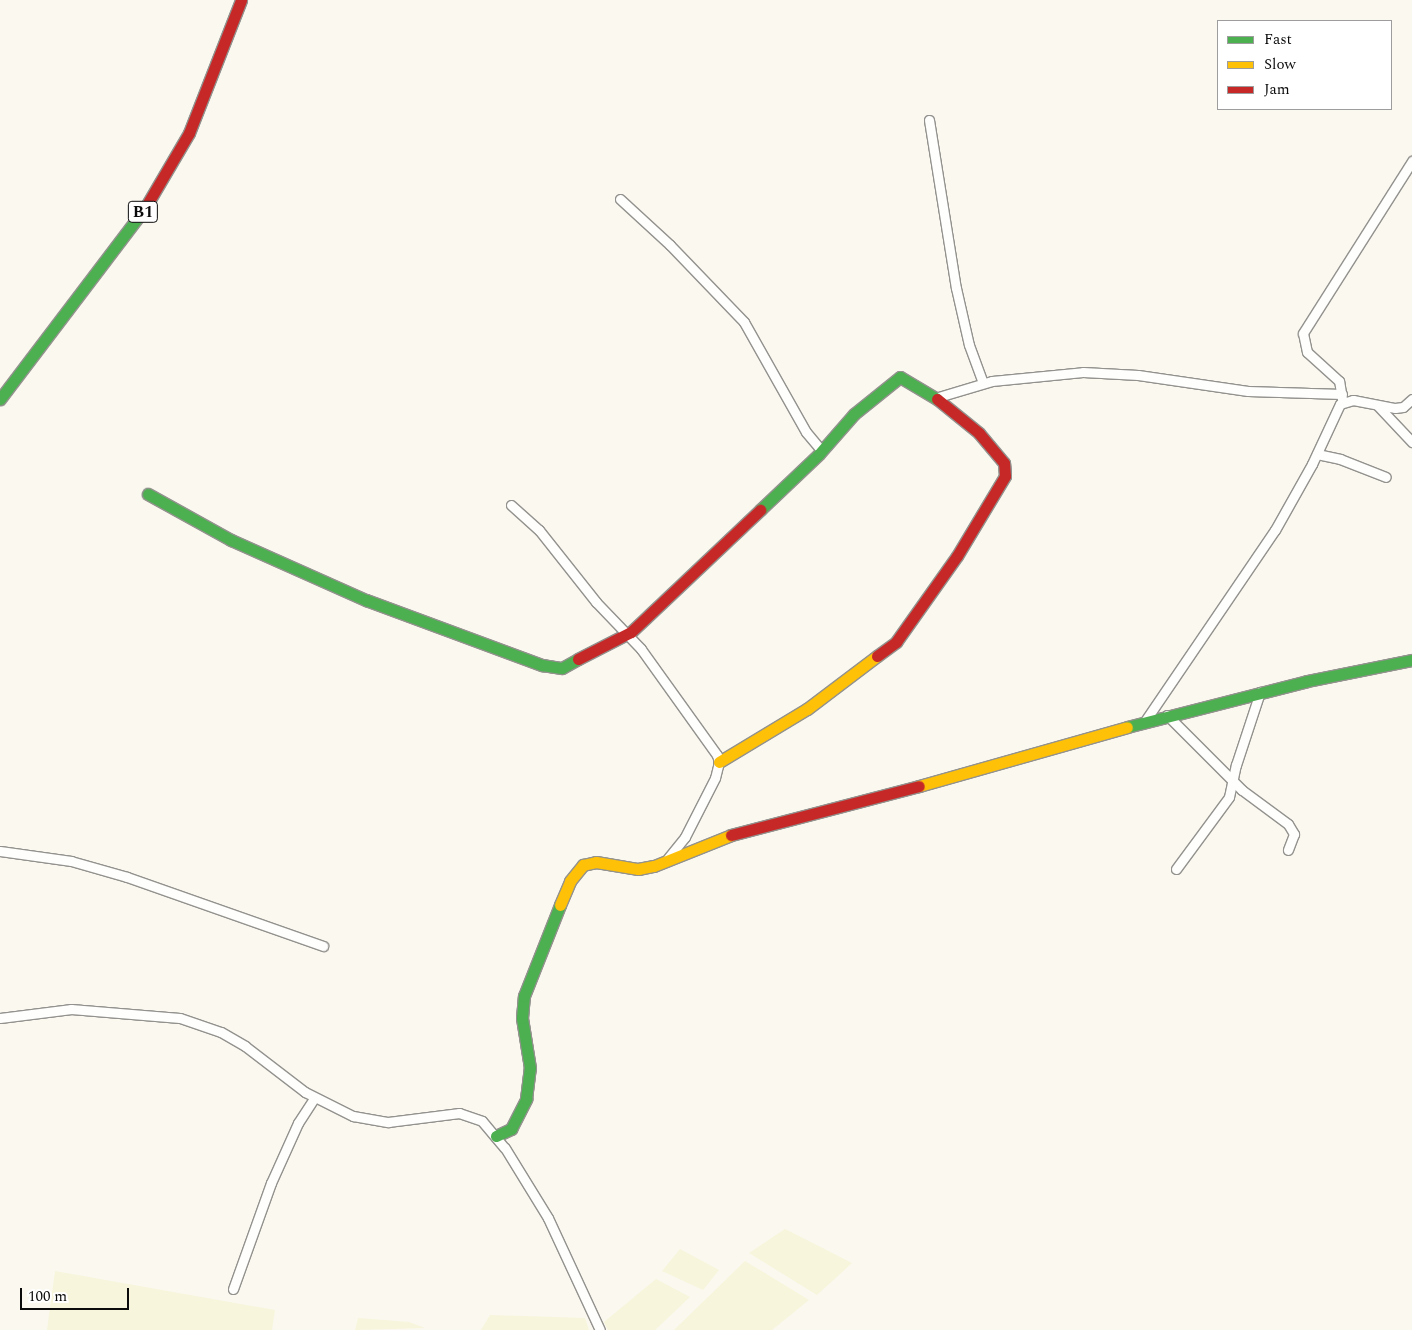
<!DOCTYPE html>
<style>
body{margin:0}
#map{position:relative;width:1412px;height:1330px;overflow:hidden;background:#faf8ef;font-family:Spectral,serif}
div>[style]{position:absolute}
.farmland>*{inset:0;background:#f7f5db}
.roads{filter:drop-shadow(1px 0 #93928e) drop-shadow(-1px 0 #93928e) drop-shadow(0 1px #93928e) drop-shadow(0 -1px #93928e)}
.street>*{height:9px;margin:-4.5px;padding:0 4.5px;transform-origin:4.5px;border-radius:4.5px;background:#fefefd}
.fast>*{height:11px;margin:-5.5px;padding:0 5.5px;transform-origin:5.5px;border-radius:5.5px;background:#4caf50}
.slow>*{height:11px;margin:-5.5px;padding:0 5.5px;transform-origin:5.5px;border-radius:5.5px;background:#ffc107}
.jam>*{height:11px;margin:-5.5px;padding:0 5.5px;transform-origin:5.5px;border-radius:5.5px;background:#c62828}
span{translate:-50% -50%;white-space:nowrap;text-align:center;line-height:1.15;-webkit-text-stroke:5px #fff;paint-order:stroke}
.shield-label span{padding:1px 4px;background:#fff;border:1px solid;border-radius:4px;-webkit-text-stroke-width:0}
.shield-label{font-size:16px;color:#0b0b0b;font-weight:700}
.legend{position:absolute;left:1217px;top:20px;width:175px;height:90px;box-sizing:border-box;background:#fff;border:1px solid #9d9d9d;margin:0;padding:6px 9px;list-style:none;font-size:15px;color:#0b0b0b}
.legend li{display:flex;align-items:center;gap:10px;height:25px}
.legend b{width:25px;border:1px solid #9d9d9d}
.scale{position:absolute;left:20px;top:1288px;width:109px;height:22px;box-sizing:border-box;border:2px solid #0b0b0b;border-top:0;padding-left:6px;font-size:15px;line-height:18px;white-space:nowrap;color:#0b0b0b;-webkit-text-stroke:4px #fff;paint-order:stroke}
</style>
<div id="map">
<div class="farmland">
<i style="clip-path:polygon(785px 1229px,852px 1263px,817px 1295px,749px 1253px)"></i>
<i style="clip-path:polygon(680px 1249px,719px 1270px,703px 1290px,662px 1271px)"></i>
<i style="clip-path:polygon(745px 1261px,809px 1300px,772px 1330px,674px 1330px)"></i>
<i style="clip-path:polygon(55px 1271px,275px 1310px,272px 1330px,47px 1330px)"></i>
<i style="clip-path:polygon(656px 1279px,690px 1297px,655px 1330px,608px 1330px,604px 1322px)"></i>
<i style="clip-path:polygon(490px 1315px,585px 1318px,589px 1330px,481px 1330px)"></i>
<i style="clip-path:polygon(358px 1318px,409px 1322px,425px 1328px,355px 1330px)"></i>
</div>
<div class="roads">
<div class="street">
<i style="left:929px;top:120px;width:170px;rotate:80.9deg"></i>
<i style="left:956px;top:288px;width:58px;rotate:77.2deg"></i>
<i style="left:969px;top:345px;width:40px;rotate:69.8deg"></i>
<i style="left:620px;top:199px;width:68px;rotate:42.6deg"></i>
<i style="left:670px;top:245px;width:107px;rotate:46.1deg"></i>
<i style="left:744px;top:322px;width:126px;rotate:60.6deg"></i>
<i style="left:806px;top:432px;width:25px;rotate:50deg"></i>
<i style="left:935px;top:398px;width:59px;rotate:-16.6deg"></i>
<i style="left:992px;top:381px;width:91px;rotate:-5.6deg"></i>
<i style="left:1083px;top:372px;width:55px;rotate:3.1deg"></i>
<i style="left:1138px;top:375px;width:111px;rotate:8.3deg"></i>
<i style="left:1248px;top:391px;width:94px;rotate:1.8deg"></i>
<i style="left:1342px;top:399px;width:18px;rotate:-99deg"></i>
<i style="left:1339px;top:381px;width:43px;rotate:-137.8deg"></i>
<i style="left:1307px;top:352px;width:19px;rotate:-102deg"></i>
<i style="left:1303px;top:333px;width:204px;rotate:-57.6deg"></i>
<i style="left:1378px;top:406px;width:50px;rotate:46.6deg"></i>
<i style="left:1317px;top:454px;width:24px;rotate:12deg"></i>
<i style="left:1340px;top:459px;width:49px;rotate:21.4deg"></i>
<i style="left:511px;top:505px;width:38px;rotate:42deg"></i>
<i style="left:539px;top:530px;width:92px;rotate:51.6deg"></i>
<i style="left:596px;top:602px;width:65px;rotate:46.2deg"></i>
<i style="left:641px;top:649px;width:130px;rotate:54.4deg"></i>
<i style="left:717px;top:755px;width:7px;rotate:74deg"></i>
<i style="left:719px;top:762px;width:16px;rotate:104deg"></i>
<i style="left:715px;top:778px;width:66px;rotate:117deg"></i>
<i style="left:685px;top:837px;width:27px;rotate:129deg"></i>
<i style="left:1167px;top:715px;width:106px;rotate:45deg"></i>
<i style="left:1242px;top:790px;width:57px;rotate:36.5deg"></i>
<i style="left:1288px;top:824px;width:12px;rotate:59deg"></i>
<i style="left:1294px;top:834px;width:17px;rotate:111deg"></i>
<i style="left:1145px;top:721px;width:231px;rotate:-55.8deg"></i>
<i style="left:1275px;top:530px;width:76px;rotate:-60.7deg"></i>
<i style="left:1312px;top:464px;width:66px;rotate:-65deg"></i>
<i style="left:1340px;top:404px;width:14px;rotate:-17deg"></i>
<i style="left:1353px;top:400px;width:43px;rotate:10.8deg"></i>
<i style="left:1395px;top:408px;width:8px;rotate:-7deg"></i>
<i style="left:1403px;top:407px;width:12px;rotate:-42deg"></i>
<i style="left:0;top:851px;width:72px;rotate:8deg"></i>
<i style="left:71px;top:861px;width:58px;rotate:15.9deg"></i>
<i style="left:127px;top:877px;width:208px;rotate:19.4deg"></i>
<i style="left:1176px;top:869px;width:89px;rotate:-53.6deg"></i>
<i style="left:1229px;top:797px;width:33px;rotate:-78deg"></i>
<i style="left:1236px;top:765px;width:77px;rotate:-71.8deg"></i>
<i style="left:0;top:1018px;width:72px;rotate:-7.2deg"></i>
<i style="left:71px;top:1009px;width:109px;rotate:4.7deg"></i>
<i style="left:180px;top:1018px;width:43px;rotate:18.9deg"></i>
<i style="left:221px;top:1032px;width:28px;rotate:30deg"></i>
<i style="left:245px;top:1046px;width:76px;rotate:37.5deg"></i>
<i style="left:305px;top:1092px;width:54px;rotate:26.6deg"></i>
<i style="left:353px;top:1116px;width:36px;rotate:10deg"></i>
<i style="left:388px;top:1122px;width:72px;rotate:-7.2deg"></i>
<i style="left:459px;top:1113px;width:24px;rotate:19deg"></i>
<i style="left:482px;top:1121px;width:35px;rotate:50deg"></i>
<i style="left:505px;top:1148px;width:82px;rotate:58.4deg"></i>
<i style="left:548px;top:1218px;width:123px;rotate:65.1deg"></i>
<i style="left:233px;top:1289px;width:113px;rotate:-70.3deg"></i>
<i style="left:271px;top:1183px;width:66px;rotate:-65.8deg"></i>
<i style="left:298px;top:1123px;width:30px;rotate:-57deg"></i>
</div>
<div class="fast">
<i style="left:0;top:399px;width:240px;rotate:-52.8deg"></i>
<i style="left:148px;top:494px;width:95px;rotate:29deg"></i>
<i style="left:231px;top:540px;width:148px;rotate:24deg"></i>
<i style="left:366px;top:600px;width:188px;rotate:20.3deg"></i>
<i style="left:542px;top:665px;width:20px;rotate:9deg"></i>
<i style="left:562px;top:668px;width:18px;rotate:-29deg"></i>
<i style="left:760px;top:510px;width:81px;rotate:-43.5deg"></i>
<i style="left:819px;top:454px;width:53px;rotate:-48.8deg"></i>
<i style="left:854px;top:414px;width:59px;rotate:-38.8deg"></i>
<i style="left:900px;top:377px;width:43px;rotate:30.7deg"></i>
<i style="left:1127px;top:727px;width:186px;rotate:-14.3deg"></i>
<i style="left:1307px;top:681px;width:107px;rotate:-11.3deg"></i>
<i style="left:496px;top:1136px;width:17px;rotate:-25deg"></i>
<i style="left:511px;top:1129px;width:34px;rotate:-63deg"></i>
<i style="left:526px;top:1099px;width:31px;rotate:-83deg"></i>
<i style="left:530px;top:1068px;width:51px;rotate:-99.1deg"></i>
<i style="left:522px;top:1018px;width:22px;rotate:-85deg"></i>
<i style="left:524px;top:996px;width:98px;rotate:-68.4deg"></i>
</div>
<div class="slow">
<i style="left:719px;top:762px;width:103px;rotate:-31.1deg"></i>
<i style="left:807px;top:709px;width:88px;rotate:-37.1deg"></i>
<i style="left:919px;top:786px;width:216px;rotate:-15.8deg"></i>
<i style="left:560px;top:905px;width:26px;rotate:-67deg"></i>
<i style="left:570px;top:881px;width:21px;rotate:-51deg"></i>
<i style="left:583px;top:865px;width:13px;rotate:-13deg"></i>
<i style="left:596px;top:862px;width:43px;rotate:9.5deg"></i>
<i style="left:638px;top:869px;width:16px;rotate:-11deg"></i>
<i style="left:654px;top:866px;width:83px;rotate:-21.9deg"></i>
</div>
<div class="jam">
<i style="left:145px;top:208px;width:87px;rotate:-59.6deg"></i>
<i style="left:189px;top:133px;width:143px;rotate:-68.6deg"></i>
<i style="left:877px;top:656px;width:24px;rotate:-36deg"></i>
<i style="left:896px;top:642px;width:105px;rotate:-54.7deg"></i>
<i style="left:957px;top:556px;width:93px;rotate:-59deg"></i>
<i style="left:1005px;top:476px;width:13px;rotate:-94deg"></i>
<i style="left:1004px;top:463px;width:39px;rotate:-130deg"></i>
<i style="left:979px;top:433px;width:54px;rotate:-141deg"></i>
<i style="left:578px;top:659px;width:59px;rotate:-27deg"></i>
<i style="left:631px;top:632px;width:178px;rotate:-43.4deg"></i>
<i style="left:731px;top:835px;width:194px;rotate:-14.6deg"></i>
</div>
</div>
<div class="shield-label">
<span style="left:143px;top:212px">B1</span>
</div>
<ul class="legend">
<li><b style="height:6px;background:#4caf50"></b>Fast</li>
<li><b style="height:6px;background:#ffc107"></b>Slow</li>
<li><b style="height:6px;background:#c62828"></b>Jam</li>
</ul>
<div class="scale">100 m</div>
</div>
